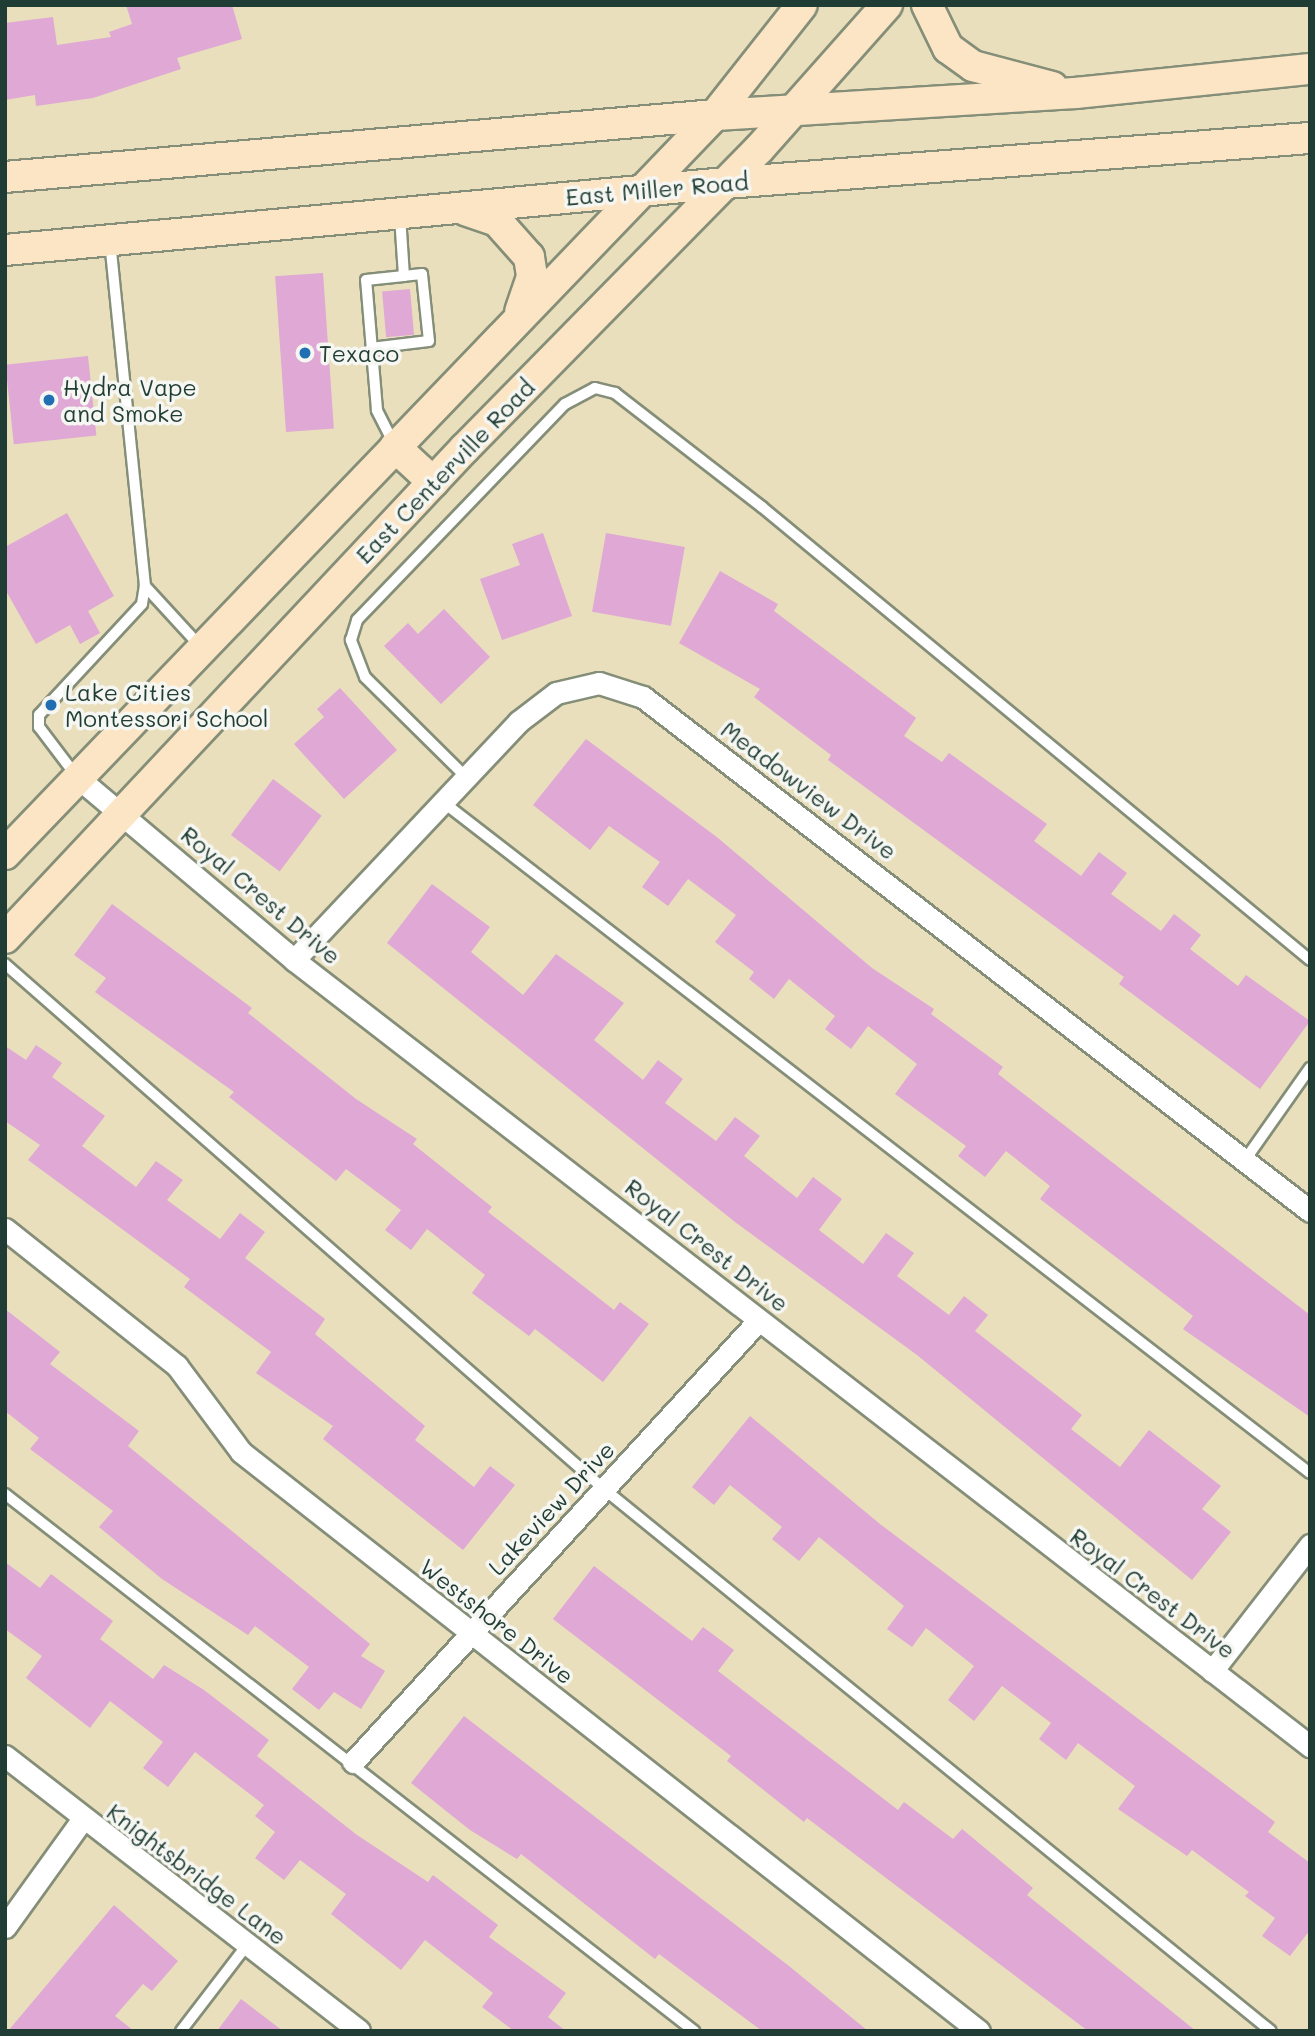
<!DOCTYPE html>
<style>
body{margin:0}
#map{position:relative;width:1315px;height:2036px;overflow:hidden;background:#e9dfbc;font-family:Mali,sans-serif}
div>[style]{position:absolute}
.building>*{inset:0;background:#dfa8d5;transform-origin:0 0}
.roads{filter:drop-shadow(2px 0 #848e78) drop-shadow(-2px 0 #848e78) drop-shadow(0 2px #848e78) drop-shadow(0 -2px #848e78)}
.service>*{height:10px;margin:-5px;padding:0 5px;transform-origin:5px;border-radius:5px;background:#fff}
.minor>*{height:21px;margin:-10.5px;padding:0 10.5px;transform-origin:10.5px;border-radius:10.5px;background:#fff}
.secondary>*{height:30px;margin:-15px;padding:0 15px;transform-origin:15px;border-radius:15px;background:#fce5c4}
.dots>*{width:19px;height:19px;translate:-50% -50%;box-sizing:border-box;border:4px solid #f6f6f2;border-radius:50%}
span{translate:-50% -50%;white-space:nowrap;text-align:center;line-height:1.15;-webkit-text-stroke:7px #f6f6f2;paint-order:stroke}
.street-label{font-size:23px;color:#1f3d34}
.poi-label{font-size:23px;color:#1f3d34}
.left{translate:0 -50%;text-align:left}
.frame{position:absolute;inset:0;border:7px solid #1f3d34;pointer-events:none}
</style>
<div id="map">
<div class="building">
<i style="clip-path:polygon(126px 5px,232px 5px,242px 39px,177px 58px,181px 69px,93px 98px,36px 106px,35px 95px,5px 100px,5px 23px,53px 17px,57px 45px,111px 37px,109px 32px,132px 24px)"></i>
<i style="left:323px;top:273px;width:156px;height:48px;rotate:86deg"></i>
<i style="left:410px;top:289px;width:46px;height:28px;rotate:85deg"></i>
<i style="left:88px;top:356px;width:80px;height:83px;rotate:84deg"></i>
<i style="clip-path:polygon(67px 513px,114px 596px,88px 611px,100px 633px,80px 644px,70px 625px,36px 644px,5px 589px,5px 547px)"></i>
<i style="clip-path:polygon(543px 533px,572px 616px,502px 640px,480px 579px,520px 565px,512px 544px)"></i>
<i style="left:606px;top:533px;width:80px;height:80px;rotate:10deg"></i>
<i style="clip-path:polygon(720px 571px,778px 604px,774px 611px,916px 718px,904px 736px,942px 762px,949px 753px,1047px 824px,1034px 841px,1081px 876px,1099px 852px,1127px 873px,1111px 894px,1161px 931px,1174px 914px,1201px 935px,1190px 949px,1238px 986px,1246px 975px,1310px 1021px,1260px 1089px,1119px 984px,1124px 977px,828px 760px,831px 755px,754px 697px,760px 689px,679px 643px)"></i>
<i style="clip-path:polygon(444px 609px,490px 657px,441px 704px,384px 646px,408px 623px,418px 634px)"></i>
<i style="clip-path:polygon(340px 688px,397px 750px,344px 799px,294px 744px,324px 717px,317px 709px)"></i>
<i style="clip-path:polygon(586px 739px,718px 838px,872px 968px,934px 1009px,931px 1014px,1003px 1067px,998px 1074px,1310px 1315px,1310px 1417px,1183px 1329px,1193px 1316px,1040px 1199px,1050px 1186px,1006px 1151px,985px 1177px,958px 1156px,966px 1146px,895px 1094px,917px 1064px,868px 1026px,851px 1049px,825px 1029px,835px 1016px,789px 979px,774px 999px,749px 979px,754px 972px,715px 942px,736px 915px,688px 879px,668px 906px,642px 887px,660px 862px,609px 826px,590px 850px,533px 805px)"></i>
<i style="left:273px;top:779px;width:61px;height:70px;rotate:37deg"></i>
<i style="clip-path:polygon(432px 884px,490px 927px,471px 952px,523px 995px,556px 954px,624px 1003px,594px 1040px,643px 1080px,658px 1060px,683px 1079px,665px 1103px,716px 1141px,735px 1117px,760px 1136px,744px 1156px,797px 1198px,813px 1177px,842px 1199px,819px 1230px,863px 1264px,886px 1233px,914px 1253px,897px 1276px,949px 1315px,964px 1296px,988px 1315px,975px 1331px,1082px 1415px,1071px 1429px,1120px 1467px,1149px 1430px,1221px 1486px,1202px 1509px,1231px 1532px,1192px 1580px,917px 1355px,735px 1222px,387px 943px)"></i>
<i style="clip-path:polygon(112px 904px,252px 1008px,248px 1013px,356px 1099px,417px 1139px,413px 1144px,492px 1207px,488px 1212px,614px 1310px,620px 1302px,649px 1324px,603px 1382px,535px 1329px,529px 1336px,472px 1293px,485px 1275px,427px 1229px,411px 1250px,385px 1230px,401px 1210px,346px 1169px,336px 1181px,229px 1097px,234px 1092px,95px 992px,106px 978px,74px 955px)"></i>
<i style="clip-path:polygon(36px 1045px,62px 1063px,52px 1077px,105px 1116px,82px 1146px,136px 1187px,156px 1161px,183px 1180px,167px 1200px,220px 1239px,240px 1213px,265px 1232px,245px 1258px,325px 1319px,315px 1334px,425px 1426px,415px 1440px,474px 1487px,490px 1466px,515px 1485px,463px 1550px,323px 1439px,333px 1426px,256px 1373px,271px 1352px,184px 1287px,190px 1279px,28px 1160px,40px 1145px,5px 1121px,5px 1046px,26px 1060px)"></i>
<i style="clip-path:polygon(5px 1309px,60px 1352px,50px 1364px,139px 1431px,128px 1446px,370px 1644px,361px 1656px,385px 1671px,361px 1709px,334px 1692px,319px 1710px,292px 1689px,309px 1667px,255px 1626px,248px 1635px,162px 1579px,99px 1527px,113px 1511px,30px 1449px,39px 1438px,5px 1411px)"></i>
<i style="clip-path:polygon(750px 1416px,880px 1524px,1275px 1822px,1268px 1832px,1310px 1863px,1310px 1930px,1290px 1956px,1262px 1936px,1275px 1918px,1245px 1896px,1249px 1892px,1192px 1850px,1187px 1856px,1118px 1809px,1135px 1786px,1078px 1743px,1066px 1760px,1039px 1739px,1051px 1723px,1002px 1686px,974px 1721px,948px 1700px,974px 1666px,926px 1628px,912px 1647px,887px 1629px,904px 1606px,819px 1537px,799px 1561px,772px 1539px,782px 1527px,730px 1485px,714px 1505px,692px 1487px)"></i>
<i style="clip-path:polygon(5px 1562px,40px 1588px,51px 1574px,113px 1621px,100px 1639px,153px 1679px,164px 1665px,204px 1690px,269px 1740px,257px 1756px,357px 1835px,428px 1882px,433px 1875px,498px 1925px,489px 1937px,566px 1993px,548px 2017px,566px 2031px,514px 2031px,482px 2007px,493px 1993px,425px 1940px,401px 1970px,331px 1914px,346px 1894px,300px 1860px,284px 1880px,255px 1858px,275px 1832px,255px 1816px,264px 1805px,195px 1752px,168px 1787px,143px 1768px,163px 1742px,110px 1701px,90px 1728px,26px 1678px,42px 1656px,5px 1629px)"></i>
<i style="clip-path:polygon(594px 1566px,692px 1641px,703px 1627px,734px 1650px,718px 1671px,898px 1810px,904px 1802px,953px 1839px,962px 1829px,1033px 1888px,1027px 1895px,1196px 2031px,1088px 2031px,807px 1818px,804px 1822px,727px 1761px,731px 1756px,553px 1619px)"></i>
<i style="clip-path:polygon(464px 1716px,789px 1966px,868px 2031px,762px 2031px,659px 1954px,655px 1959px,521px 1854px,517px 1859px,470px 1830px,411px 1783px)"></i>
<i style="clip-path:polygon(114px 1905px,178px 1961px,152px 1991px,143px 1984px,115px 2016px,134px 2031px,8px 2031px)"></i>
<i style="clip-path:polygon(241px 1999px,283px 2031px,217px 2031px)"></i>
</div>
<div class="roads">
<div class="service">
<i style="left:371px;top:348px;width:58px;rotate:-6.9deg"></i>
<i style="left:429px;top:341px;width:67px;rotate:-96deg"></i>
<i style="left:422px;top:274px;width:18px;rotate:174deg"></i>
<i style="left:394px;top:444px;width:38px;rotate:-117deg"></i>
<i style="left:377px;top:410px;width:130px;rotate:-94.8deg"></i>
<i style="left:366px;top:280px;width:38px;rotate:-6deg"></i>
<i style="left:404px;top:276px;width:61px;rotate:-93.8deg"></i>
<i style="left:145px;top:586px;width:81px;rotate:47.5deg"></i>
<i style="left:77px;top:777px;width:63px;rotate:-127.2deg"></i>
<i style="left:39px;top:727px;width:12px;rotate:-90deg"></i>
<i style="left:39px;top:715px;width:151px;rotate:-47.1deg"></i>
<i style="left:142px;top:604px;width:18px;rotate:-81deg"></i>
<i style="left:145px;top:586px;width:345px;rotate:-95.8deg"></i>
<i style="left:466px;top:777px;width:142px;rotate:-135.3deg"></i>
<i style="left:365px;top:677px;width:40px;rotate:-111deg"></i>
<i style="left:351px;top:640px;width:21px;rotate:-73deg"></i>
<i style="left:357px;top:620px;width:300px;rotate:-46.1deg"></i>
<i style="left:565px;top:404px;width:34px;rotate:-28deg"></i>
<i style="left:595px;top:388px;width:21px;rotate:14deg"></i>
<i style="left:615px;top:393px;width:186px;rotate:37.8deg"></i>
<i style="left:762px;top:507px;width:711px;rotate:39.58deg"></i>
<i style="left:443px;top:802px;width:1096px;rotate:37.74deg"></i>
<i style="left:5px;top:964px;width:797px;rotate:41.23deg"></i>
<i style="left:604px;top:1489px;width:859px;rotate:39.1deg"></i>
<i style="left:1245px;top:1160px;width:113px;rotate:-54.8deg"></i>
<i style="left:5px;top:1494px;width:874px;rotate:37.93deg"></i>
<i style="left:181px;top:2031px;width:108px;rotate:-52.5deg"></i>
</div>
<div class="minor">
<i style="left:77px;top:777px;width:284px;rotate:40.1deg"></i>
<i style="left:294px;top:960px;width:1285px;rotate:37.73deg"></i>
<i style="left:294px;top:960px;width:327px;rotate:-46.7deg"></i>
<i style="left:518px;top:722px;width:48px;rotate:-37.3deg"></i>
<i style="left:556px;top:693px;width:44px;rotate:-13.1deg"></i>
<i style="left:599px;top:683px;width:46px;rotate:17.7deg"></i>
<i style="left:643px;top:697px;width:842px;rotate:37.62deg"></i>
<i style="left:5px;top:1229px;width:220px;rotate:38.5deg"></i>
<i style="left:177px;top:1366px;width:107px;rotate:53.3deg"></i>
<i style="left:241px;top:1452px;width:938px;rotate:38.12deg"></i>
<i style="left:1212px;top:1671px;width:160px;rotate:-52.1deg"></i>
<i style="left:5px;top:1756px;width:448px;rotate:37.8deg"></i>
<i style="left:353px;top:1762px;width:600px;rotate:-47.43deg"></i>
<i style="left:5px;top:1927px;width:132px;rotate:-54.3deg"></i>
</div>
<div class="secondary">
<i style="left:927px;top:5px;width:48px;rotate:64deg"></i>
<i style="left:948px;top:48px;width:31px;rotate:36deg"></i>
<i style="left:973px;top:66px;width:82px;rotate:14.9deg"></i>
<i style="left:5px;top:177px;width:713px;rotate:-4.99deg"></i>
<i style="left:715px;top:115px;width:362px;rotate:-3.5deg"></i>
<i style="left:1076px;top:93px;width:235px;rotate:-5.9deg"></i>
<i style="left:465px;top:210px;width:34px;rotate:19deg"></i>
<i style="left:497px;top:221px;width:48px;rotate:48.4deg"></i>
<i style="left:529px;top:257px;width:20px;rotate:81deg"></i>
<i style="left:532px;top:277px;width:36px;rotate:109deg"></i>
<i style="left:5px;top:250px;width:724px;rotate:-5.31deg"></i>
<i style="left:726px;top:183px;width:586px;rotate:-4.41deg"></i>
<i style="left:395px;top:447px;width:52px;rotate:42.6deg"></i>
<i style="left:5px;top:854px;width:1025px;rotate:-46.15deg"></i>
<i style="left:715px;top:115px;width:140px;rotate:-51.7deg"></i>
<i style="left:5px;top:938px;width:672px;rotate:-46.81deg"></i>
<i style="left:465px;top:448px;width:419px;rotate:-45.5deg"></i>
<i style="left:759px;top:149px;width:193px;rotate:-48.4deg"></i>
</div>
</div>
<div class="dots">
<i style="left:305px;top:353px;background:#1f6fb2"></i>
<i style="left:49px;top:400px;background:#1f6fb2"></i>
<i style="left:51px;top:705px;background:#1f6fb2"></i>
</div>
<div class="street-label">
<span style="left:657px;top:189px;rotate:-5deg">East Miller Road</span>
<span style="left:445px;top:471px;rotate:-46deg">East Centerville Road</span>
<span style="left:809px;top:790px;rotate:37deg">Meadowview Drive</span>
<span style="left:261px;top:895px;rotate:40deg">Royal Crest Drive</span>
<span style="left:707px;top:1245px;rotate:38deg">Royal Crest Drive</span>
<span style="left:551px;top:1508px;rotate:-47deg">Lakeview Drive</span>
<span style="left:1153px;top:1593px;rotate:37deg">Royal Crest Drive</span>
<span style="left:497px;top:1621px;rotate:38deg">Westshore Drive</span>
<span style="left:197px;top:1874px;rotate:37deg">Knightsbridge Lane</span>
</div>
<div class="poi-label">
<span class="left" style="left:319px;top:353px">Texaco</span>
<span class="left" style="left:63px;top:400px">Hydra Vape<br>and Smoke</span>
<span class="left" style="left:65px;top:705px">Lake Cities<br>Montessori School</span>
</div>
<div class="frame"></div>
</div>
